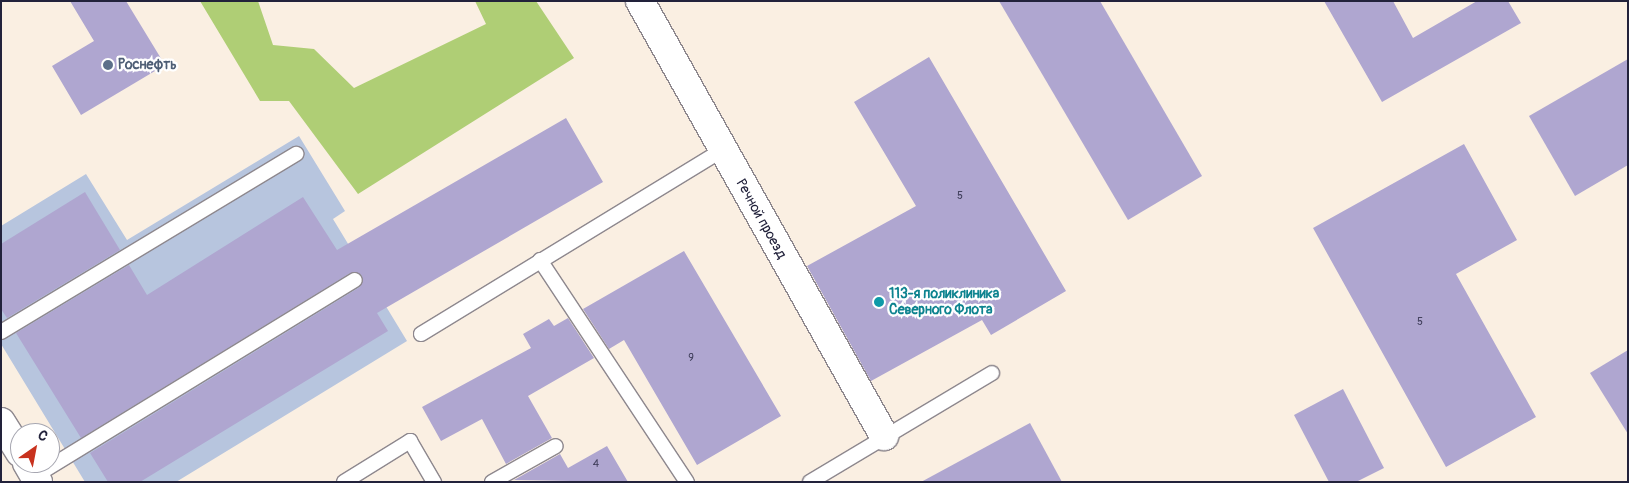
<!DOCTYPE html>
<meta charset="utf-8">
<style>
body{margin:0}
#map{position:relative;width:1629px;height:483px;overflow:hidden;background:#faefe2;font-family:Pangolin,sans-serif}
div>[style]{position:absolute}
.industrial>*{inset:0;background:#b7c5de}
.green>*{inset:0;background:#afce75}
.building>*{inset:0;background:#afa6d0}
.roads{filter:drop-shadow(1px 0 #8e888e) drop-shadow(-1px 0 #8e888e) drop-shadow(0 1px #8e888e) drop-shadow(0 -1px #8e888e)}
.service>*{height:14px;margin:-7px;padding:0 7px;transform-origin:7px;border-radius:7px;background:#fff}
.minor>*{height:28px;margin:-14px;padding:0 14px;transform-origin:14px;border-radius:14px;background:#fff}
.tertiary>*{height:28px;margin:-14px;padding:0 14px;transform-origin:14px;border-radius:14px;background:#fff}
.dots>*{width:14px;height:14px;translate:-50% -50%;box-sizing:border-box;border:2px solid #fff;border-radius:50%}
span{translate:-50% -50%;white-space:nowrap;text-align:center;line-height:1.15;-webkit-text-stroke:4.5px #fff;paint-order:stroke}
.number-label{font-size:11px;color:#454360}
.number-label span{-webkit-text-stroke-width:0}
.service-label{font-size:14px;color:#4e5e75;font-weight:700}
.left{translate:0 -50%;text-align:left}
.street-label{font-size:14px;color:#22223b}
.culture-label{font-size:14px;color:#0d838f;font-weight:700}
.frame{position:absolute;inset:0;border:2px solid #22223b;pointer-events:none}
.north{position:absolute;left:10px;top:423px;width:50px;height:50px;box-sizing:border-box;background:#fff;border:1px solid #a7a7b1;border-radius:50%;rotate:33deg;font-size:14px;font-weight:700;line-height:20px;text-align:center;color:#22223b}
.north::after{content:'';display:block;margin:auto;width:18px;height:22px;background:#c8321e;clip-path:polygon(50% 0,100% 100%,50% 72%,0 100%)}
</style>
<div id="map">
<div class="industrial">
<i style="clip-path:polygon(299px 136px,345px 211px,333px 219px,407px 341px,176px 482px,85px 482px,1px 344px,1px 226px,86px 174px,127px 240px)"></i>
</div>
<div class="green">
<i style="clip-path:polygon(200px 1px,258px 1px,273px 45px,314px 49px,354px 88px,486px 24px,475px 1px,536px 1px,574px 58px,358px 194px,289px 101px,260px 101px)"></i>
</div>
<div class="building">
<i style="clip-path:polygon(70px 1px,126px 1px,165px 65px,81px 115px,52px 66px,94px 41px)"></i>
<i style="clip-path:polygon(999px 1px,1100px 1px,1202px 176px,1128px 220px)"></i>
<i style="clip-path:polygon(1324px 1px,1393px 1px,1413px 38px,1477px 1px,1508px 1px,1521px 23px,1382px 102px)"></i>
<i style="clip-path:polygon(929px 57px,1066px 291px,991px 335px,982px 320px,871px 381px,807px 266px,916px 206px,854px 102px)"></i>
<i style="clip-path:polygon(1628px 59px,1628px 165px,1575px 196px,1529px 116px)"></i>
<i style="clip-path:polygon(566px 118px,603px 182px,377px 313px,388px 331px,140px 482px,108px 482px,90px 453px,360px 287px,362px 275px,350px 273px,81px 438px,16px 333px,129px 265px,147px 295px,303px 197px,337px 250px)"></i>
<i style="clip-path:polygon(1464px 144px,1517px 240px,1456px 274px,1536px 417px,1446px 467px,1313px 228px)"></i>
<i style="clip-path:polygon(85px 192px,120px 250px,7px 318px,1px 309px,1px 244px)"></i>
<i style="clip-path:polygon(684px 251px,781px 416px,697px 465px,624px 340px,609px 349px,583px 309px)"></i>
<i style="clip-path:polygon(568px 318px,594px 358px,528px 396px,552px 438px,506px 464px,482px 419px,441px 441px,422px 407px,531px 348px,523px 334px,549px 319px,554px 326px)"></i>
<i style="clip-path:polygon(1628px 350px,1628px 434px,1590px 373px)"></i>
<i style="clip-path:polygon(1343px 389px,1384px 468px,1356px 482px,1329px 482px,1294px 415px)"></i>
<i style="clip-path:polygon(1030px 423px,1062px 482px,921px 482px)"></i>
<i style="clip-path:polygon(607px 446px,628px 482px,514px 480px,560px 454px,568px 468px)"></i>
</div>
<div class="roads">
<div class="service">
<i style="left:540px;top:260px;width:266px;rotate:56.5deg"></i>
<i style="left:1px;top:332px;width:345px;rotate:-31.1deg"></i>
<i style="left:421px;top:334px;width:354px;rotate:-31.4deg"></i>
<i style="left:35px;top:476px;width:375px;rotate:-31.5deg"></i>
<i style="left:344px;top:482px;width:78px;rotate:-31.8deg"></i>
<i style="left:410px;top:441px;width:48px;rotate:59.7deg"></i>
<i style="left:492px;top:482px;width:73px;rotate:-29.4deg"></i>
<i style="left:810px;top:482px;width:212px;rotate:-30.9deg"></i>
</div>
<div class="minor">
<i style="left:640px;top:1px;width:499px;rotate:60.7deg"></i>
</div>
<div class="tertiary">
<i style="left:1px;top:422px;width:36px;rotate:58deg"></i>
<i style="left:27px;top:463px;width:22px;rotate:60deg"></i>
</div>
</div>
<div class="dots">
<i style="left:108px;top:65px;background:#5c6f8a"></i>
<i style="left:879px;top:302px;background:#0f9aa8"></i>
</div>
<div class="number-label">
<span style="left:960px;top:196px">5</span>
<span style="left:1420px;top:322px">5</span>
<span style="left:691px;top:358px">9</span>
<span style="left:596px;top:464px">4</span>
</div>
<div class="service-label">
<span class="left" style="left:118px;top:65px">Роснефть</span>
</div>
<div class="street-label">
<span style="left:761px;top:219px;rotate:61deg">Речной проезд</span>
</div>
<div class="culture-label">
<span class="left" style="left:889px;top:302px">113-я поликлиника<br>Северного Флота</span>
</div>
<div class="frame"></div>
<div class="north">С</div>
</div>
